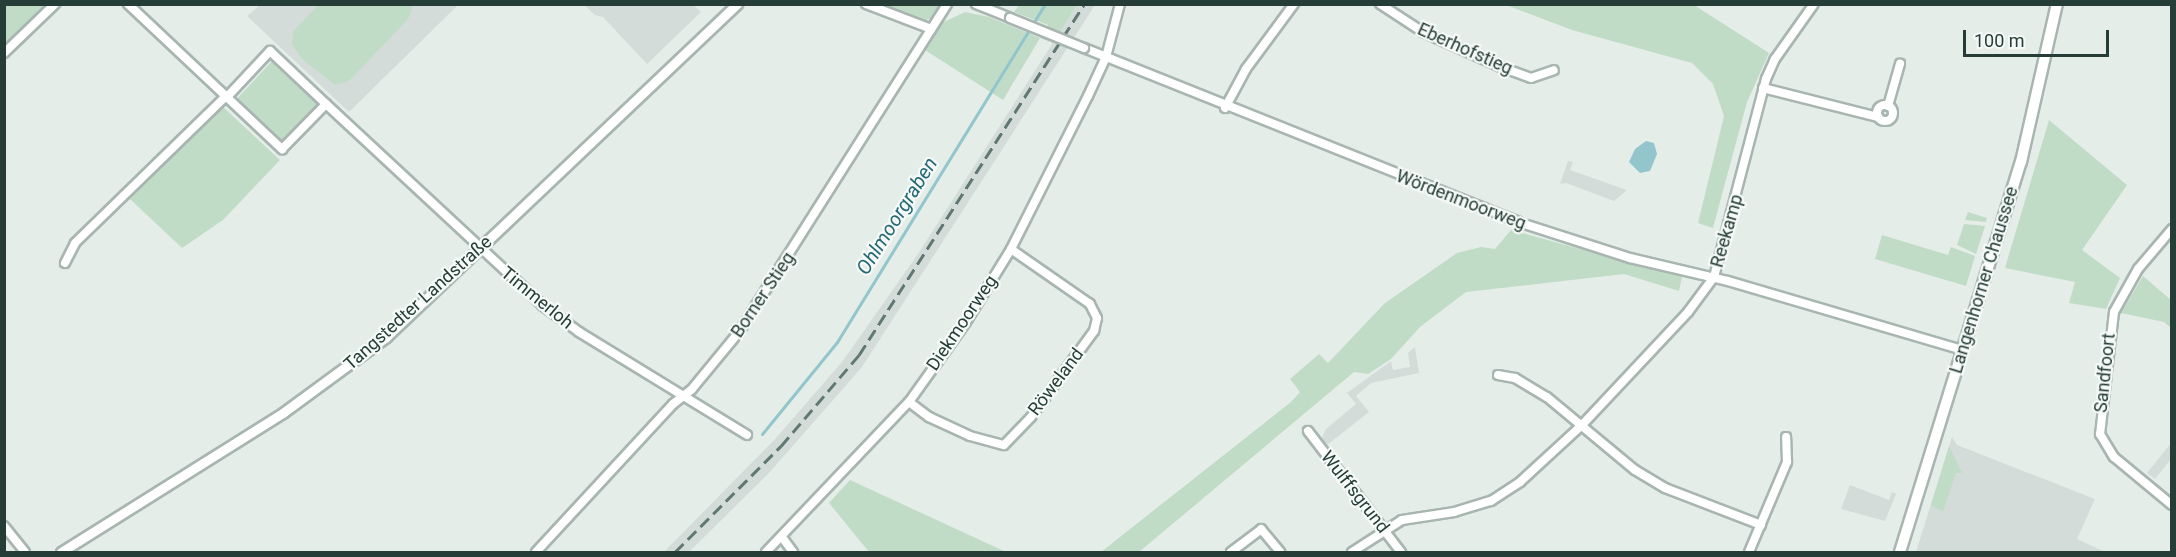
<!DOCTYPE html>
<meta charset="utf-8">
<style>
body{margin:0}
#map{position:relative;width:2176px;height:557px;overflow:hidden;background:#e5ede9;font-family:Roboto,sans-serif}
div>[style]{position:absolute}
.built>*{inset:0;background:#d3dcd8}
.green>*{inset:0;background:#c0dcc6;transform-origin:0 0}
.water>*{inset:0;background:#92c5cc}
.stream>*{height:3px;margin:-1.5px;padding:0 1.5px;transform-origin:1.5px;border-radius:1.5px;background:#92c5cc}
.roads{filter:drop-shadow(2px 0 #a8b5b0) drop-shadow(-2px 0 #a8b5b0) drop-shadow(0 2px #a8b5b0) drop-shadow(0 -2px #a8b5b0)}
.minor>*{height:8px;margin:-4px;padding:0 4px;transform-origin:4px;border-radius:4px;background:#fff}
.minor>.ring{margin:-4px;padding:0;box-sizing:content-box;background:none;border:8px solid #fff;border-radius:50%}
.tertiary>*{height:9px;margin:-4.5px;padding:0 4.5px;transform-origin:4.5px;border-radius:4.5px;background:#fff}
.secondary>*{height:10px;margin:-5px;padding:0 5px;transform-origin:5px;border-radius:5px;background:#fff}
.rail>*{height:3px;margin-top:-1.5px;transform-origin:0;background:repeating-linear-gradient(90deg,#607871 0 12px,transparent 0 18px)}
.bridges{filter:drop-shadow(2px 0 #a8b5b0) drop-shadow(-2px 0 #a8b5b0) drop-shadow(0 2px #a8b5b0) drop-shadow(0 -2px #a8b5b0)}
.minor-bridge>*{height:8px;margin:-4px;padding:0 4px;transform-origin:4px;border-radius:4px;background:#fff}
span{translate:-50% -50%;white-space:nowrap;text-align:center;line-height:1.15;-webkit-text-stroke:4.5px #f5f9f7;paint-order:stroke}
.street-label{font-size:18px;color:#253d36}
.water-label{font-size:20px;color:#246974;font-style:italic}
.frame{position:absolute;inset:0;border:6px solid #253d36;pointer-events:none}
.scale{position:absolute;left:1963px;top:30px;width:146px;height:27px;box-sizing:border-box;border:3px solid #253d36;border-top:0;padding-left:8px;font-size:18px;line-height:21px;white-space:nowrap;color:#253d36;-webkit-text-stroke:4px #f5f9f7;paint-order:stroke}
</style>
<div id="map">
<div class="built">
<i style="clip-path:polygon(260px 5px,458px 5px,349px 112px,247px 16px)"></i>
<i style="clip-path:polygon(584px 5px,693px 5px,701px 12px,647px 64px,603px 17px,595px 15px)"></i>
<i style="clip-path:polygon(1077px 5px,1095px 5px,862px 367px,769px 473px,689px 552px,664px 552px,776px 438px,842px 362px,918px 254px)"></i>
<i style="clip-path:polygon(1568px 161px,1573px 162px,1570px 170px,1627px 190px,1614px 201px,1566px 183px,1560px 184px)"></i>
<i style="clip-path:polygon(1415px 347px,1419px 373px,1371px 383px,1356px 396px,1369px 412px,1327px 445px,1321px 439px,1326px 429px,1356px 404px,1347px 393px,1391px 361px,1393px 370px,1410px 367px,1408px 353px)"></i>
<i style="clip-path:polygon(1952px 437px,1957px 445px,2095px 499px,2077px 539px,2105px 552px,1916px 552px)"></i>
<i style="clip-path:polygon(2171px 443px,2171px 459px,2155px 479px,2147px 473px)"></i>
<i style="clip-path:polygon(1850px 485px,1889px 500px,1892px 492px,1896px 494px,1885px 521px,1841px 509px)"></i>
</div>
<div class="green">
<i style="clip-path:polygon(319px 4px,412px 4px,412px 8px,408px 19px,349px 81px,335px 85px,302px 59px,292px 44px,293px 32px)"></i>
<i style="clip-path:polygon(5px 5px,46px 5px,5px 47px)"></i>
<i style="clip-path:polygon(873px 5px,941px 5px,932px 18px,922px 21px)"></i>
<i style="clip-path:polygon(1019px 5px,1077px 5px,1053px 43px,1040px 38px,1003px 100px,925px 50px,942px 23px,965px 12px,989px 17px,1040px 38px,1048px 25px,1014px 12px)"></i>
<i style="clip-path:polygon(1506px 5px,1694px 5px,1769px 53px,1747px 102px,1713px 228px,1698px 223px,1724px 116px,1713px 84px,1692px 63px,1572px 30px)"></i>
<i style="left:273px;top:60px;width:64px;height:56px;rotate:43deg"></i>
<i style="clip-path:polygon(222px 106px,280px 160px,223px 220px,182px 248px,130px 199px)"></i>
<i style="clip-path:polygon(2049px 120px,2127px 185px,2082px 250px,2120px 278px,2106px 309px,2069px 303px,2075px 282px,2005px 268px)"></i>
<i style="clip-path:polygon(1968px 212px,1987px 218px,1986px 222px,1965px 220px)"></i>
<i style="clip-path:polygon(1964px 224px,1985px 226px,1976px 254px,1957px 245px)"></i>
<i style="clip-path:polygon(1511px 230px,1682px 277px,1679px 291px,1624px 274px,1466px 292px,1420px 327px,1391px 359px,1368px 374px,1354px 372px,1139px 552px,1101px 552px,1291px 402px,1300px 392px,1290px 379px,1319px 354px,1328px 363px,1385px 303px,1457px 253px,1481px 247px,1495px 249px)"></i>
<i style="clip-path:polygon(1882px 235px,1948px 255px,1951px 247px,1975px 256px,1966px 286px,1875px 259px)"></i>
<i style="clip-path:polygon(2143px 276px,2171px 300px,2171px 328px,2164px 322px,2121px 313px)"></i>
<i style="clip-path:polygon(1949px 446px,1962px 473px,1956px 473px,1943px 512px,1931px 505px)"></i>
<i style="clip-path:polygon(850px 480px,1006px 552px,869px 552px,829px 503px)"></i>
</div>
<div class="water">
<i style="clip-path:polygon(1646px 141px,1654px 143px,1657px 154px,1650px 171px,1640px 173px,1629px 162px,1635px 149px)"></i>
</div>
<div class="stream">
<i style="left:762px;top:434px;width:119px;rotate:-50.8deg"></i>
<i style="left:837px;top:342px;width:397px;rotate:-58.4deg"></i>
</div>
<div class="roads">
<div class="minor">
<i style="left:128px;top:4px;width:212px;rotate:43.3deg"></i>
<i style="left:282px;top:149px;width:63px;rotate:-45.6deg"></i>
<i style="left:326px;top:104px;width:295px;rotate:42.9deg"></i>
<i style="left:542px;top:305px;width:46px;rotate:36.1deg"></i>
<i style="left:579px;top:332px;width:197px;rotate:31.5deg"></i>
<i style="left:866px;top:4px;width:70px;rotate:21deg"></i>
<i style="left:976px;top:4px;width:37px;rotate:22deg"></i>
<i style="left:1380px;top:4px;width:51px;rotate:33.1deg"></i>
<i style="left:1423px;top:32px;width:85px;rotate:24.2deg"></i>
<i style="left:1501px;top:67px;width:32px;rotate:20deg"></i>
<i style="left:1531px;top:78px;width:24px;rotate:-19deg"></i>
<i style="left:1084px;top:48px;width:468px;rotate:21.8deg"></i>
<i style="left:1518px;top:222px;width:118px;rotate:17.8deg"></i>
<i style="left:1630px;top:258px;width:101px;rotate:13.2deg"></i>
<i style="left:1728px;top:281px;width:244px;rotate:16.4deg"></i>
<i style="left:4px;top:53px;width:71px;rotate:-43.9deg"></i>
<i style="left:1763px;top:88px;width:119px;rotate:14.2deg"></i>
<i style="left:227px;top:97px;width:63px;rotate:-46.9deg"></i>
<i style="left:270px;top:51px;width:77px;rotate:43.4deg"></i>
<i class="ring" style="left:1877px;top:105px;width:8px;height:8px"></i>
<i style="left:1888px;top:106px;width:44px;rotate:-74.1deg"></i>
<i style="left:1225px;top:108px;width:44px;rotate:-61.7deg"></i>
<i style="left:1246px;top:69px;width:81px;rotate:-53.6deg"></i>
<i style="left:2172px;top:229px;width:52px;rotate:130.4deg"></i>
<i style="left:2138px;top:269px;width:49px;rotate:119.2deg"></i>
<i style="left:2114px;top:312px;width:123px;rotate:96.5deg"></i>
<i style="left:2100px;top:434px;width:27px;rotate:59deg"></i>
<i style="left:2114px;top:457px;width:75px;rotate:39.6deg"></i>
<i style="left:65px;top:263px;width:22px;rotate:-63deg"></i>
<i style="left:75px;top:243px;width:211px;rotate:-44.2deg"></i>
<i style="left:1498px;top:375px;width:17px;rotate:10deg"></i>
<i style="left:1515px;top:378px;width:37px;rotate:31deg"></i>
<i style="left:1547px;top:397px;width:114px;rotate:39.7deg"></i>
<i style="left:1635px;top:470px;width:35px;rotate:31deg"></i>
<i style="left:1665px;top:488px;width:103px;rotate:21.1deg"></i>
<i style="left:909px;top:402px;width:25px;rotate:37deg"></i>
<i style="left:929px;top:417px;width:45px;rotate:24.9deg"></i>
<i style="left:970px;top:436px;width:35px;rotate:15deg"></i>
<i style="left:1004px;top:445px;width:39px;rotate:-46deg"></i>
<i style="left:1031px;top:417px;width:107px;rotate:-53.8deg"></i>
<i style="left:1094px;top:331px;width:13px;rotate:-77deg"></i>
<i style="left:1097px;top:318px;width:16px;rotate:-117deg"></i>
<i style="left:1090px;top:304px;width:96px;rotate:-145.2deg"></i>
<i style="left:1308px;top:431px;width:153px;rotate:52.5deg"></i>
<i style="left:4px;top:526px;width:33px;rotate:51deg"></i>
<i style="left:782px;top:537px;width:19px;rotate:54deg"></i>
<i style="left:536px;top:552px;width:202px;rotate:-47.2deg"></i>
<i style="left:673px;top:404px;width:24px;rotate:-38deg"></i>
<i style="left:692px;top:389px;width:74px;rotate:-50.5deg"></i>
<i style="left:739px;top:332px;width:388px;rotate:-57.6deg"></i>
<i style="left:766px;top:552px;width:207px;rotate:-46.4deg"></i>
<i style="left:909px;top:402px;width:98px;rotate:-54.5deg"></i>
<i style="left:966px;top:322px;width:86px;rotate:-58.3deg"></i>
<i style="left:1011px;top:249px;width:171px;rotate:-63.3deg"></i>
<i style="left:1088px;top:96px;width:43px;rotate:-65.2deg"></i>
<i style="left:1106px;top:57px;width:55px;rotate:-75.2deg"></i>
<i style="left:1231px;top:552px;width:38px;rotate:-37deg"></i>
<i style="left:1261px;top:529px;width:30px;rotate:50deg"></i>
<i style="left:1352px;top:552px;width:59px;rotate:-32.6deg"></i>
<i style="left:1402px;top:520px;width:53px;rotate:-8.7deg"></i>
<i style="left:1454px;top:512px;width:39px;rotate:-17deg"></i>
<i style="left:1491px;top:501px;width:35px;rotate:-33deg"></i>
<i style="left:1520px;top:482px;width:84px;rotate:-42.6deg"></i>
<i style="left:1582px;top:425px;width:155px;rotate:-46.8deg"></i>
<i style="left:1688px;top:312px;width:44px;rotate:-53.4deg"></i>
<i style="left:1714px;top:277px;width:205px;rotate:-75.3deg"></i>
<i style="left:1766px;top:79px;width:22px;rotate:-66deg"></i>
<i style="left:1775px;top:59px;width:67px;rotate:-54.7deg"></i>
<i style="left:1749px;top:552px;width:98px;rotate:-67.1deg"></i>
<i style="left:1787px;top:462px;width:25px;rotate:-92deg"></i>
</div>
<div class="tertiary">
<i style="left:61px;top:552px;width:263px;rotate:-32.1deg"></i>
<i style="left:284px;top:412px;width:127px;rotate:-36.3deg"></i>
<i style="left:386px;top:337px;width:484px;rotate:-43.5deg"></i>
</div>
<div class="secondary">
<i style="left:1900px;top:552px;width:408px;rotate:-72.8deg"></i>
<i style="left:2021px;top:162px;width:162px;rotate:-77.2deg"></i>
</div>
</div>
<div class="rail">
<i style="left:675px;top:552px;width:150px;rotate:-45deg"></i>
<i style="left:781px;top:446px;width:120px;rotate:-49.4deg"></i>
<i style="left:859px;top:355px;width:417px;rotate:-57.3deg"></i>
</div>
<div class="bridges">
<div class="minor-bridge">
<i style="left:1010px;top:18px;width:80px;rotate:22.1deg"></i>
</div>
</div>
<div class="street-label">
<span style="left:1465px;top:49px;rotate:24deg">Eberhofstieg</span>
<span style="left:1461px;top:200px;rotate:21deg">Wördenmoorweg</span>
<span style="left:1727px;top:231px;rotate:-74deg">Reekamp</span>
<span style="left:1984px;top:280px;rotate:-73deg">Langenhorner Chaussee</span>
<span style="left:763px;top:295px;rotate:-56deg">Borner Stieg</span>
<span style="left:537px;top:298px;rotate:39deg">Timmerloh</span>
<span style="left:418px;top:303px;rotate:-42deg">Tangstedter Landstraße</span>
<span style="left:962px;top:323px;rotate:-56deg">Diekmoorweg</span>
<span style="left:2105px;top:373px;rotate:-84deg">Sandfoort</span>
<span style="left:1056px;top:382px;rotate:-53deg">Röweland</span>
<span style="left:1355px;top:492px;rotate:52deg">Wulffsgrund</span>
</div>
<div class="water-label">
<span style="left:897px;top:216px;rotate:-58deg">Ohlmoorgraben</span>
</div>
<div class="frame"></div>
<div class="scale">100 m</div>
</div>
